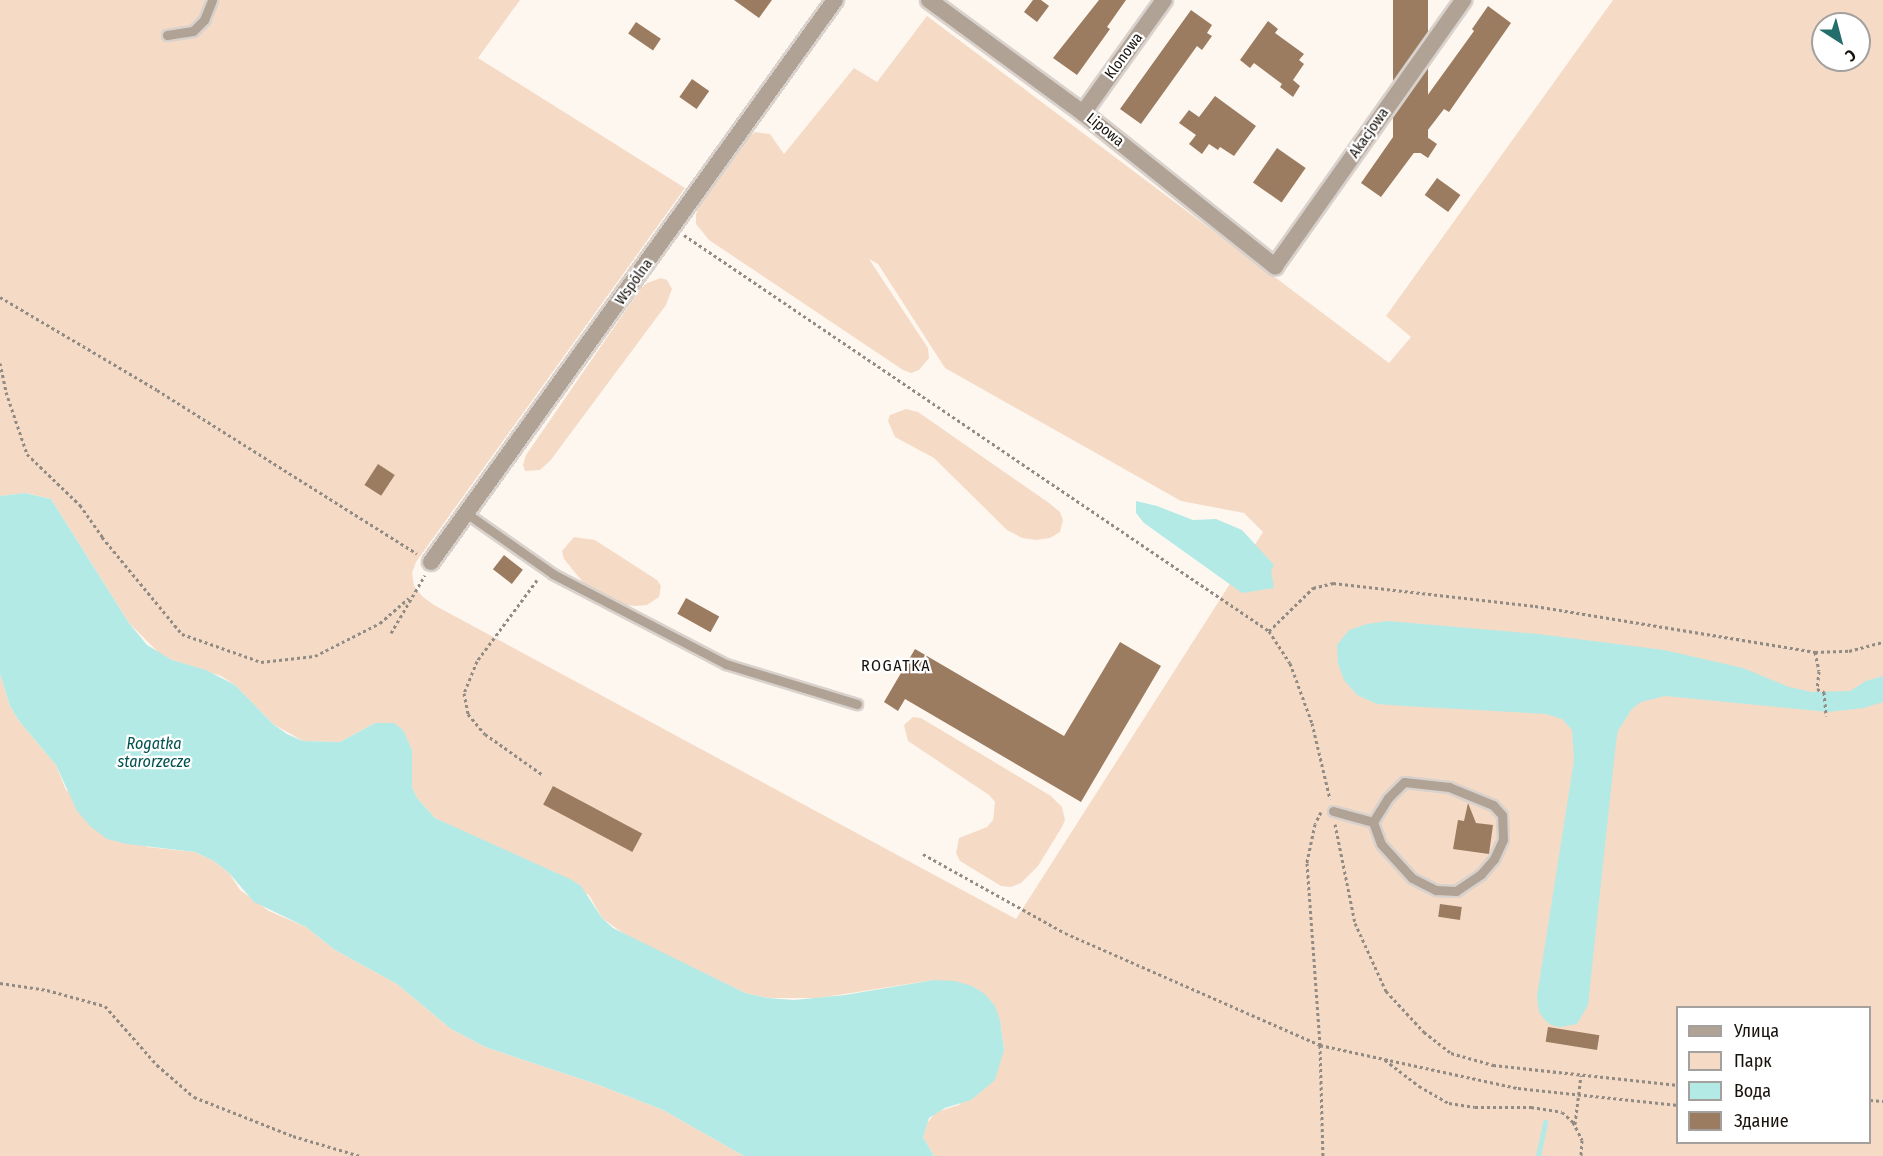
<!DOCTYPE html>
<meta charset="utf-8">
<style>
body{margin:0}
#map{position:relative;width:1883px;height:1156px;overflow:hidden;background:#fef7f0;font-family:"Fira Sans Condensed",sans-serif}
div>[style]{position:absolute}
.green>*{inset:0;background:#f5dbc6}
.water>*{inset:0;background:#b3eae6}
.stream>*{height:5px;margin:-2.5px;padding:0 2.5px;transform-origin:2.5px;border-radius:2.5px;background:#b3eae6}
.building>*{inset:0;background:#9c7c61;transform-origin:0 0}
.path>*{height:3px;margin-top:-1.5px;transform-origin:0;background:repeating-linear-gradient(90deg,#918b84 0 3px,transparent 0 6px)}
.roads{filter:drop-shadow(2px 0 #d9d2cc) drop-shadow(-2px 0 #d9d2cc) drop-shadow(0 2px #d9d2cc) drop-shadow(0 -2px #d9d2cc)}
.service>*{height:9px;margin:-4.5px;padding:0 4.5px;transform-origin:4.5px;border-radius:4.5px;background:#b1a296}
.minor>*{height:16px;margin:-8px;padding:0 8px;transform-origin:8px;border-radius:8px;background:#b1a296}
span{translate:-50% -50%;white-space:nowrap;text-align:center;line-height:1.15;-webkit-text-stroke:4.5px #fff;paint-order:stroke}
.street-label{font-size:15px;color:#18120c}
.neighbourhood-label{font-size:16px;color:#18120c;letter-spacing:1.5px}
.water-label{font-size:16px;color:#00524f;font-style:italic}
.legend{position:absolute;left:1676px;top:1006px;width:195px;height:138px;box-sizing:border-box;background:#fff;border:2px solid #a3a09e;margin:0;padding:8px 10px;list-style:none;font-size:18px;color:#18120c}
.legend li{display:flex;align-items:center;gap:12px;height:30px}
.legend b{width:30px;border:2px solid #a3a09e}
.north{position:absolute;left:1811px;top:12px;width:60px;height:60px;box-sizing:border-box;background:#fff;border:2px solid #a3a09e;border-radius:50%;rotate:144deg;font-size:16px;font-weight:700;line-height:24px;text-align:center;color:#18120c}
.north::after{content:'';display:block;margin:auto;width:21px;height:27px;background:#236e6a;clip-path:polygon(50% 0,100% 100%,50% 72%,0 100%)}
</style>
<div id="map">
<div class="green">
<i style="clip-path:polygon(evenodd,0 0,520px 0,478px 58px,685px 188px,416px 562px,412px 573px,414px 586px,423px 597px,434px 605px,1016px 919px,1263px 532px,1244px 513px,1181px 501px,945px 368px,878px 264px,869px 259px,928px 348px,929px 358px,919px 370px,911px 373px,903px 370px,709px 240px,696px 224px,696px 214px,701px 203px,747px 138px,755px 132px,770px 134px,784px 154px,854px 68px,877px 82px,927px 16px,1389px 363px,1411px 337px,1386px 316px,1613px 0,1883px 0,1883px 1156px,934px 1156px,923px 1137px,924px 1127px,936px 1112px,959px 1105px,1004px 1050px,1000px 1020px,934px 980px,819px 998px,768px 998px,745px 993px,627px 936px,602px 918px,589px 895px,435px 818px,417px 798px,412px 787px,412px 762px,375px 723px,340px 742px,303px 741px,273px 724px,235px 685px,221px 676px,172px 660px,159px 653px,129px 623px,51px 499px,26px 493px,0 496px,0 0,1823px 24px,1859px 24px,1859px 60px,1823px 60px,1823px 24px,0 0,1678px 1008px,1870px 1008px,1870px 1142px,1678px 1142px,1678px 1008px)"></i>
<i style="clip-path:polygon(661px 278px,667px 280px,672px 289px,666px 305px,550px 461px,540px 470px,525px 471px,523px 465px,526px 455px,641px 288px,647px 283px)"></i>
<i style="clip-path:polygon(906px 409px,918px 412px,1049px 503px,1060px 512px,1063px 520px,1060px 532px,1050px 538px,1036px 540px,1022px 538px,1007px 530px,934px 458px,895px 437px,888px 421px,890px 415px)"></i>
<i style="clip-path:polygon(574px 537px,595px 540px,657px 580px,661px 586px,659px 597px,647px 605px,635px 606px,618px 604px,586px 586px,564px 559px,562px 551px)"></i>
<i style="clip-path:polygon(0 674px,10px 706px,19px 721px,56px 765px,66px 790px,147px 847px,195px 852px,214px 861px,229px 873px,240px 890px,269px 911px,306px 927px,335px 950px,397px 984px,451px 1029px,485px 1047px,599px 1085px,663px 1110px,744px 1156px,0 1156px)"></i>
<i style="clip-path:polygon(913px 717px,921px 718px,1051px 796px,1062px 807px,1065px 820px,1062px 827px,1038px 866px,1021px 883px,1011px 887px,1001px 886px,960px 861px,956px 853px,959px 838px,987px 827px,993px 820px,995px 802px,989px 795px,908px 741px,904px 725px)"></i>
</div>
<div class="water">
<i style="clip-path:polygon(25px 493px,51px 499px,129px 623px,147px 645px,172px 660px,206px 670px,235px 685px,273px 724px,287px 734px,303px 741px,340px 742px,375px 723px,394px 723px,403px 730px,412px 750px,412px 787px,417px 798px,435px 818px,570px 879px,581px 886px,602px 918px,613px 928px,745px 993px,768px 998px,794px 1000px,845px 995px,934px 980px,955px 981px,972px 986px,985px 994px,995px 1006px,1000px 1020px,1004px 1050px,995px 1080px,971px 1100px,945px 1108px,929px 1118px,923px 1137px,934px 1156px,744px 1156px,663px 1110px,599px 1085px,485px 1047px,451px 1029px,397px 984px,335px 950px,306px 927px,254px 902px,229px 873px,214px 861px,195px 852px,127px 844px,107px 839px,91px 827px,77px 811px,56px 765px,19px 721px,10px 706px,0 674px,0 496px)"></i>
<i style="clip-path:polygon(1136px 501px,1157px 506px,1193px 520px,1216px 519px,1242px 530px,1274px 565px,1271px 570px,1274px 588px,1242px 593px,1144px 523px,1136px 513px)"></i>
<i style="clip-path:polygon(1388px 621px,1538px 634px,1664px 650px,1743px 668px,1789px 687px,1812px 692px,1850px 691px,1866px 681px,1883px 676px,1883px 702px,1864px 708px,1828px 712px,1665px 696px,1641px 702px,1631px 710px,1618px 731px,1616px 742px,1588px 1005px,1577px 1024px,1560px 1027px,1551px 1025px,1544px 1019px,1539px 1012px,1537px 996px,1574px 760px,1572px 730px,1562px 719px,1546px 714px,1404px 706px,1377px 704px,1357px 695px,1344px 680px,1338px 664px,1337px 645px,1349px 630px,1367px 624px)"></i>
</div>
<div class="stream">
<i style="left:1538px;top:1156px;width:35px;rotate:-78deg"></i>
</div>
<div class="building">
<i style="clip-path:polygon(734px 0,772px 0,759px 18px)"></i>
<i style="clip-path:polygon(1033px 0,1041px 0,1049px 6px,1037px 22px,1024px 12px)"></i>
<i style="clip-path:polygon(1099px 0,1126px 0,1107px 27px,1110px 29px,1077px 75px,1053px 58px)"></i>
<i style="left:1393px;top:0;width:35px;height:153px"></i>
<i style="clip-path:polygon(1488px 6px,1511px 23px,1449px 112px,1444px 109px,1424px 135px,1437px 144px,1428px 158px,1416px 150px,1381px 197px,1361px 183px,1423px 94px,1427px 96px,1474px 31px,1472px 29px)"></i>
<i style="clip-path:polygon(1191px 10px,1212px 25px,1207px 33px,1212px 36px,1202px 50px,1197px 46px,1141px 124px,1120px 109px)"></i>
<i style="clip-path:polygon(1268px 21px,1278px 29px,1275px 33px,1304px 54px,1299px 60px,1304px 64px,1293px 80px,1300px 86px,1293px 97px,1280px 87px,1282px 84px,1254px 63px,1250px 68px,1240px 60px)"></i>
<i style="left:636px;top:22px;width:30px;height:14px;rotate:34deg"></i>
<i style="left:692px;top:79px;width:21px;height:22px;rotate:35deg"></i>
<i style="clip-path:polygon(1215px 96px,1256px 126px,1234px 156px,1220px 147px,1218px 150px,1209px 144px,1202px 154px,1189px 144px,1196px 135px,1179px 123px,1189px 110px,1199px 117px)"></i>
<i style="left:1277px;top:148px;width:35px;height:42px;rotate:35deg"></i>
<i style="left:1437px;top:178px;width:29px;height:21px;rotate:36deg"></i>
<i style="left:378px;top:464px;width:20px;height:25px;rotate:33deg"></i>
<i style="left:504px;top:555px;width:24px;height:18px;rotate:38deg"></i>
<i style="left:686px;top:598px;width:38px;height:18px;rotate:29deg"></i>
<i style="clip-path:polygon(1120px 642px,1161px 666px,1081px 802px,905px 699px,898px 711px,884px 702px,915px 649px,1064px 736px)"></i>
<i style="left:553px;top:786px;width:101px;height:21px;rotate:28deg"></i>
<i style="clip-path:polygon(1468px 803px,1476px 823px,1493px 825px,1489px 854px,1453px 849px,1458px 820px,1464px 821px)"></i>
<i style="left:1440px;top:904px;width:22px;height:13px;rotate:8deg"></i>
<i style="left:1548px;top:1027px;width:52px;height:15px;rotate:9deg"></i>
</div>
<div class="path">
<i style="left:684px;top:235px;width:706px;rotate:34.09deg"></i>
<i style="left:1269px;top:631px;width:38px;rotate:57deg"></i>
<i style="left:1290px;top:663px;width:64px;rotate:69.9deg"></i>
<i style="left:1312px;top:723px;width:78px;rotate:76.7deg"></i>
<i style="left:0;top:297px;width:182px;rotate:30.6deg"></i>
<i style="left:157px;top:390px;width:307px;rotate:32.2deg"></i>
<i style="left:0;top:363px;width:30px;rotate:78deg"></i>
<i style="left:6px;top:392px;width:65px;rotate:71.3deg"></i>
<i style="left:27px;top:454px;width:74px;rotate:43.9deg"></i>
<i style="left:80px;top:505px;width:39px;rotate:55deg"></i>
<i style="left:102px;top:537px;width:126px;rotate:50.5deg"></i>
<i style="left:182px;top:634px;width:84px;rotate:19.5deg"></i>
<i style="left:261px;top:662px;width:54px;rotate:-6.3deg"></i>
<i style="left:315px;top:656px;width:73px;rotate:-26.9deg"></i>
<i style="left:380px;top:623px;width:38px;rotate:-41deg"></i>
<i style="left:537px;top:580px;width:101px;rotate:126.5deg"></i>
<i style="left:477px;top:661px;width:35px;rotate:112deg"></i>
<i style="left:464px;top:693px;width:21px;rotate:79deg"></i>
<i style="left:468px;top:714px;width:26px;rotate:50deg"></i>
<i style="left:485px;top:734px;width:71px;rotate:35.3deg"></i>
<i style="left:1269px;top:631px;width:62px;rotate:-44.3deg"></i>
<i style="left:1313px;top:588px;width:21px;rotate:-14deg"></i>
<i style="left:1333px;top:583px;width:203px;rotate:6.5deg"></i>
<i style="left:1535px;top:606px;width:284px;rotate:9.3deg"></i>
<i style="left:1815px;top:652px;width:34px;rotate:-2deg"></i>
<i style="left:1849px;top:651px;width:35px;rotate:-15deg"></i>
<i style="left:391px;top:633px;width:67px;rotate:-59.6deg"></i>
<i style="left:1815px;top:652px;width:19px;rotate:78deg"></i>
<i style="left:1819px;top:671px;width:18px;rotate:96deg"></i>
<i style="left:1817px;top:689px;width:8px;rotate:23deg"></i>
<i style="left:1824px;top:692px;width:24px;rotate:85deg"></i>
<i style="left:1321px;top:812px;width:13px;rotate:117deg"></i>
<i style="left:1315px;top:824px;width:40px;rotate:102deg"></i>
<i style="left:1307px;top:863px;width:182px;rotate:85.9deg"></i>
<i style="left:1320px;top:1045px;width:111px;rotate:88.5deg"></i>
<i style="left:1335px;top:824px;width:101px;rotate:78.6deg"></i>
<i style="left:1355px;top:923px;width:75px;rotate:65.5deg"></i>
<i style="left:1386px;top:991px;width:56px;rotate:47.2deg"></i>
<i style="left:1424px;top:1032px;width:34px;rotate:38deg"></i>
<i style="left:1451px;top:1053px;width:44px;rotate:15.9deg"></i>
<i style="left:1493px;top:1065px;width:186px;rotate:6.2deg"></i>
<i style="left:923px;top:854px;width:162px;rotate:29.1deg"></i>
<i style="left:1065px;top:933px;width:279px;rotate:23.7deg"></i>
<i style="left:1320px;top:1045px;width:203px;rotate:12.3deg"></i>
<i style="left:1518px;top:1088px;width:161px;rotate:6.1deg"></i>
<i style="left:0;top:983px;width:48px;rotate:8.5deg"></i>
<i style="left:47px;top:990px;width:60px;rotate:15.4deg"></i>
<i style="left:105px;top:1006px;width:79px;rotate:48.6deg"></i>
<i style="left:157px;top:1065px;width:49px;rotate:40.9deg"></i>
<i style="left:194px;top:1097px;width:106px;rotate:21.5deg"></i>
<i style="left:293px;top:1136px;width:70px;rotate:16.6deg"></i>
<i style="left:1385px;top:1060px;width:43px;rotate:37.4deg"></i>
<i style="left:1419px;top:1086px;width:34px;rotate:30deg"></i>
<i style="left:1449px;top:1103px;width:26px;rotate:9deg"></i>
<i style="left:1475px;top:1107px;width:56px"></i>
<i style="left:1531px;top:1107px;width:31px;rotate:9deg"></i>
<i style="left:1562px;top:1112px;width:15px;rotate:42deg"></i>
<i style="left:1573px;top:1122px;width:20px;rotate:63deg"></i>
<i style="left:1582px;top:1140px;width:16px;rotate:94deg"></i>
<i style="left:1870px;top:1100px;width:13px;rotate:4deg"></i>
<i style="left:1575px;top:1124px;width:49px;rotate:-83deg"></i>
</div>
<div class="roads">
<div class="service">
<i style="left:167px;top:35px;width:26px;rotate:-9deg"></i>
<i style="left:193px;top:31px;width:16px;rotate:-45deg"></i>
<i style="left:204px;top:20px;width:22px;rotate:-68deg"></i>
<i style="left:466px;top:513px;width:106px;rotate:35deg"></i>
<i style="left:553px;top:574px;width:195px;rotate:27.5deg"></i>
<i style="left:726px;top:664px;width:137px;rotate:17deg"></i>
<i style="left:1333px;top:811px;width:41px;rotate:15.4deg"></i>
<i style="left:1373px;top:822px;width:23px;rotate:70deg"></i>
<i style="left:1381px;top:844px;width:46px;rotate:47.6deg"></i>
<i style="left:1412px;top:878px;width:27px;rotate:27deg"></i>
<i style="left:1436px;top:890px;width:20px;rotate:3deg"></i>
<i style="left:1456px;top:891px;width:30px;rotate:-34deg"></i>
<i style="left:1481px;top:874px;width:20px;rotate:-49deg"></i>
<i style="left:1494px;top:859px;width:21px;rotate:-65deg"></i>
<i style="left:1503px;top:840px;width:25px;rotate:-92deg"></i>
<i style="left:1502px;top:815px;width:13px;rotate:-132deg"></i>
<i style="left:1493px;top:805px;width:48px;rotate:-157.8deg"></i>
<i style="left:1449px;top:787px;width:45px;rotate:-173.7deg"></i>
<i style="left:1404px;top:782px;width:23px;rotate:135deg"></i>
<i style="left:1388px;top:798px;width:28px;rotate:122deg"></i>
</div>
<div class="minor">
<i style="left:929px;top:0;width:191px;rotate:36.3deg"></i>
<i style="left:1083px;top:113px;width:246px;rotate:38.6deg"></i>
<i style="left:1275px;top:266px;width:326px;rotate:-54.7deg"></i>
<i style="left:1083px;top:113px;width:139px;rotate:-54.4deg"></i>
<i style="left:431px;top:562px;width:692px;rotate:-54.29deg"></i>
</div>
</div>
<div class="street-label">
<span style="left:1124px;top:56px;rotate:-54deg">Klonowa</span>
<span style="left:1105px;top:130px;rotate:39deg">Lipowa</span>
<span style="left:1369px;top:133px;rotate:-55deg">Akacjowa</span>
<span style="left:634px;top:282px;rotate:-54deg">Wspólna</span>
</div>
<div class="neighbourhood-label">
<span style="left:896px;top:666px">ROGATKA</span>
</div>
<div class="water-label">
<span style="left:154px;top:753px">Rogatka<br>starorzecze</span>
</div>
<ul class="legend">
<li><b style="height:8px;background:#b1a296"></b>Улица</li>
<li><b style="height:16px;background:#f5dbc6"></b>Парк</li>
<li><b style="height:16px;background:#b3eae6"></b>Вода</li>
<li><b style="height:16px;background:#9c7c61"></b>Здание</li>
</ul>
<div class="north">С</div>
</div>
